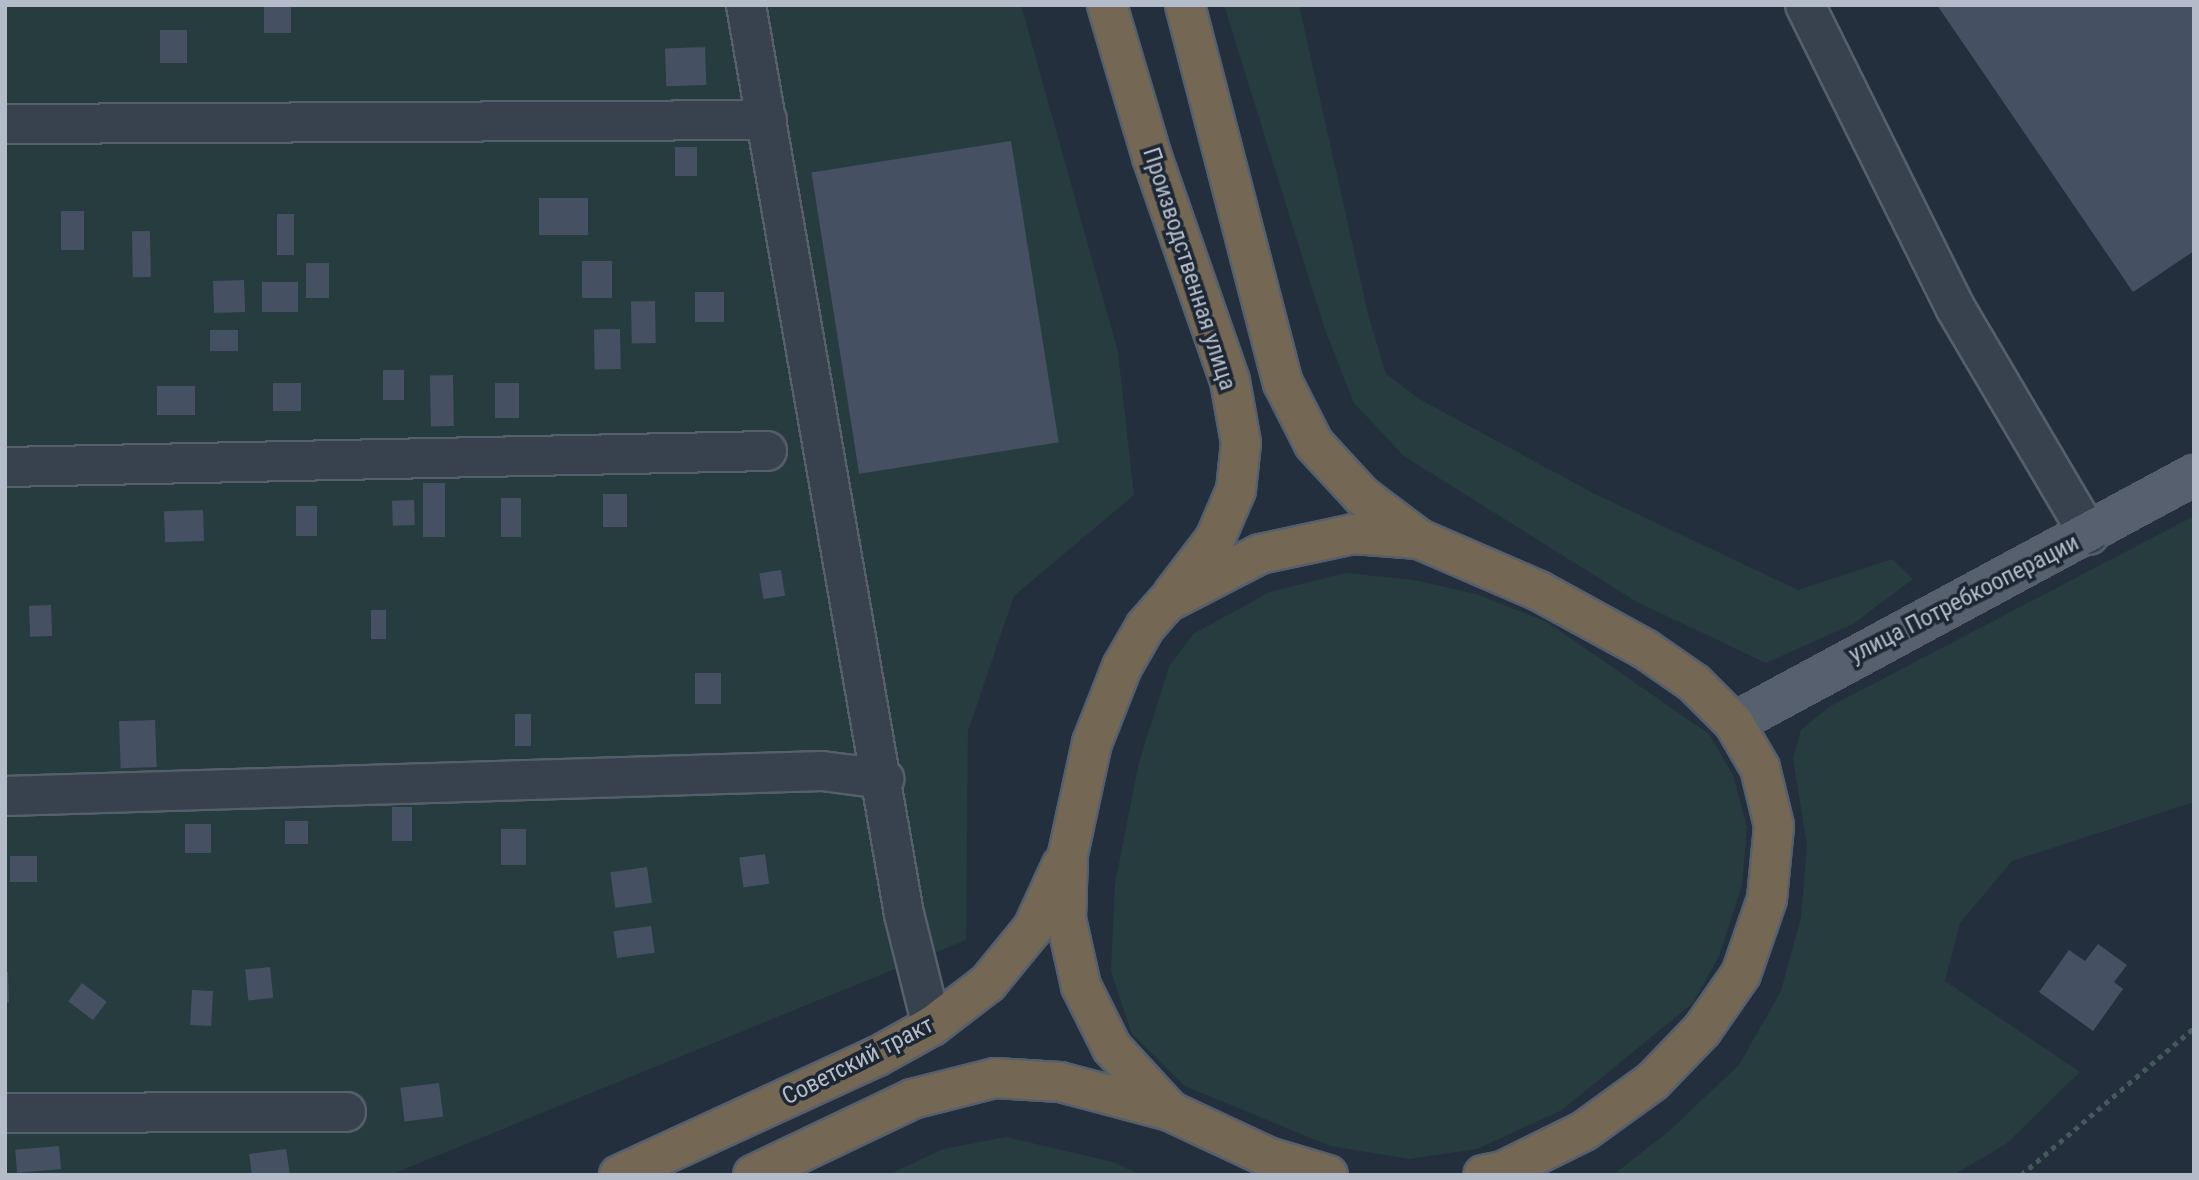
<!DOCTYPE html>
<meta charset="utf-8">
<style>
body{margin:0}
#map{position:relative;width:2199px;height:1180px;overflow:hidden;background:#242f3e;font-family:"Roboto Condensed",sans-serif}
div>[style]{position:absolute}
.green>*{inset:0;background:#263c3f}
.building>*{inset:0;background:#455162;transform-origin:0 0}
.path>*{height:4.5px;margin-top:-2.25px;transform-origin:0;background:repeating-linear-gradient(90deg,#44595c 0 5px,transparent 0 10px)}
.roads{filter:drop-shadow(2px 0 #565f6c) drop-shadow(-2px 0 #565f6c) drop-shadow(0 2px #565f6c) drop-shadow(0 -2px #565f6c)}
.minor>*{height:38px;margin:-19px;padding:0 19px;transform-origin:19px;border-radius:19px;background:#38414e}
.major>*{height:38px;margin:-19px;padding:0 19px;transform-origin:19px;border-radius:19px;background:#56606e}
.highway>*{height:38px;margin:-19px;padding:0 19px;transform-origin:19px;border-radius:19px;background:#746855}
span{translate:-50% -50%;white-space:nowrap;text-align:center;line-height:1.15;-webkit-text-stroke:7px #1d2633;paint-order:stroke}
.street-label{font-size:24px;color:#b4bcc9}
.frame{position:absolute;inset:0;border:7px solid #b4bcc9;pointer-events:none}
</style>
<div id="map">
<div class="green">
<i style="clip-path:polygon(5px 5px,1021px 5px,1118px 352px,1134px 495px,1014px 596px,968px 731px,966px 940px,390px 1175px,5px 1175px)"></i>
<i style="clip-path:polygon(1224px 5px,1299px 5px,1368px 314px,1386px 374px,1421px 400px,1595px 494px,1798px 590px,1892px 559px,1913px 579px,1853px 624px,1766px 663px,1637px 602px,1404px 456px,1354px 403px,1324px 327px)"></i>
<i style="clip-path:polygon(2194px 516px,2194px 802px,2012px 861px,1960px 923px,1945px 981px,2080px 1072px,2006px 1144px,1953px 1175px,1613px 1175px,1669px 1131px,1739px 1065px,1781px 991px,1801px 917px,1807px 846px,1793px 758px,1801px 730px,1829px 707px)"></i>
<i style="clip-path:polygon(1345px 573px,1414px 580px,1476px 594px,1547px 622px,1709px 734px,1733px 775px,1747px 827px,1742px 885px,1720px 954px,1693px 1003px,1562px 1110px,1477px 1149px,1409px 1159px,1330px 1146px,1185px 1086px,1132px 1034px,1111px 971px,1115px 884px,1139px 762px,1169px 667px,1193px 634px,1270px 592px)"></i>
<i style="clip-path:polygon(1006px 1137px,1113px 1162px,1140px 1175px,888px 1175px,943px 1149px)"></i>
</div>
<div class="building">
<i style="left:264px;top:5px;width:27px;height:28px"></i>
<i style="clip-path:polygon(1937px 5px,2194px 5px,2194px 251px,2133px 292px)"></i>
<i style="left:160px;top:30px;width:27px;height:33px"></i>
<i style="left:705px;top:47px;width:38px;height:40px;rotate:88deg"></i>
<i style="left:1011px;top:141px;width:305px;height:202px;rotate:81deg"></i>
<i style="left:675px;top:147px;width:22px;height:29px"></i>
<i style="left:588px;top:198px;width:37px;height:49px;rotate:90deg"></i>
<i style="left:61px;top:211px;width:23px;height:39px"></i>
<i style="left:277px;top:214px;width:17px;height:41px"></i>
<i style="left:150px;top:231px;width:46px;height:18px;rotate:89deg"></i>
<i style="left:582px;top:261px;width:30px;height:37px"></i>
<i style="left:306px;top:263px;width:23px;height:35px"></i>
<i style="left:244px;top:280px;width:32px;height:31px;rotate:88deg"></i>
<i style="left:298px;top:282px;width:30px;height:36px;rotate:90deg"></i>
<i style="left:724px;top:292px;width:30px;height:29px;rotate:90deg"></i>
<i style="left:655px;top:301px;width:42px;height:24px;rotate:89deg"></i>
<i style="left:620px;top:329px;width:40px;height:26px;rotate:89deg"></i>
<i style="left:210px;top:330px;width:28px;height:21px"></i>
<i style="left:383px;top:370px;width:21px;height:30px"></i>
<i style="left:453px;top:375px;width:51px;height:23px;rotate:89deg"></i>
<i style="left:273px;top:383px;width:28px;height:28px"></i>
<i style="left:495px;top:383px;width:24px;height:35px"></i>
<i style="left:195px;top:386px;width:29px;height:38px;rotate:90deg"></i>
<i style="left:423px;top:483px;width:22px;height:54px"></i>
<i style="left:603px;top:494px;width:24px;height:33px"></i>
<i style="left:501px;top:498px;width:20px;height:39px"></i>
<i style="left:414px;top:500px;width:25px;height:22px;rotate:88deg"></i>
<i style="left:296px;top:506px;width:21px;height:30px"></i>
<i style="left:203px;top:510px;width:31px;height:39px;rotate:88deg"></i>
<i style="left:781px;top:570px;width:26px;height:22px;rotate:81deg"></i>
<i style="left:51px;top:605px;width:31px;height:22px;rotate:88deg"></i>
<i style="left:371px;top:610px;width:15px;height:29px"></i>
<i style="left:695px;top:673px;width:26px;height:31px"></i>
<i style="left:515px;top:714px;width:16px;height:32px"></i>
<i style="left:155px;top:720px;width:47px;height:36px;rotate:88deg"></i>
<i style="left:392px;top:807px;width:20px;height:34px"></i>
<i style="left:308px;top:821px;width:23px;height:23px;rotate:90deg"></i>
<i style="left:211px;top:824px;width:29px;height:26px;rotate:90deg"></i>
<i style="left:501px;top:829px;width:25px;height:36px"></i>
<i style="left:765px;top:854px;width:30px;height:26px;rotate:82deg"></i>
<i style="left:37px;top:856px;width:26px;height:27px;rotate:90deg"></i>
<i style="left:647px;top:867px;width:36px;height:37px;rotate:82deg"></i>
<i style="left:651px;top:926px;width:27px;height:38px;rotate:82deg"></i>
<i style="clip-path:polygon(2098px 944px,2127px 965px,2114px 982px,2123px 989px,2093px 1031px,2039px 992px,2069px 950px,2085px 961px)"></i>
<i style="left:270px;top:967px;width:31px;height:25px;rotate:84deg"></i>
<i style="clip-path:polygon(5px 972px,8px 972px,9px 1002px,5px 1002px)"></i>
<i style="left:82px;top:983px;width:31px;height:23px;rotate:37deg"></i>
<i style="left:192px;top:990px;width:21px;height:35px;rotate:3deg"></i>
<i style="left:439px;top:1083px;width:34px;height:39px;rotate:83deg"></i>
<i style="left:59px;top:1146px;width:23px;height:44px;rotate:85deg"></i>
<i style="clip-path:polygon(286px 1149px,290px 1175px,252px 1175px,249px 1154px)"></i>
</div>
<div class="path">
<i style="left:2021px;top:1175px;width:227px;rotate:-40.4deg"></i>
</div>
<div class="roads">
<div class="minor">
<i style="left:746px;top:5px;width:923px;rotate:80.14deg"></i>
<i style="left:904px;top:914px;width:115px;rotate:76deg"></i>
<i style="left:1805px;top:5px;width:339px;rotate:63.6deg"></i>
<i style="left:1956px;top:309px;width:262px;rotate:59.5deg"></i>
<i style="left:5px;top:124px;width:762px;rotate:-0.3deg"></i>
<i style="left:5px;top:467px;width:762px;rotate:-1.2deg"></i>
<i style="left:5px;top:796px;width:817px;rotate:-1.75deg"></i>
<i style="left:822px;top:771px;width:63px;rotate:7.4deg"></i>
<i style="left:5px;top:1113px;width:341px;rotate:-0.2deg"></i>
</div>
<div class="major">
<i style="left:1734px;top:723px;width:523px;rotate:-28.33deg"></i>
</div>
<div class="highway">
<i style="left:1107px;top:5px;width:159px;rotate:73.5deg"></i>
<i style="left:1152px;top:157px;width:237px;rotate:70.8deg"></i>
<i style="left:1230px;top:381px;width:63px;rotate:79.9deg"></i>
<i style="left:1241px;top:443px;width:47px;rotate:96.1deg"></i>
<i style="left:1236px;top:490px;width:53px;rotate:113.2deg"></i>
<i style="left:1215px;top:539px;width:69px;rotate:127.4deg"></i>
<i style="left:1185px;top:5px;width:390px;rotate:75.5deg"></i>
<i style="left:1283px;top:383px;width:68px;rotate:63.1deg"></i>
<i style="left:1314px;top:444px;width:71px;rotate:47.3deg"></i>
<i style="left:1362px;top:496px;width:71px;rotate:37deg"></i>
<i style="left:619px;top:1175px;width:283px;rotate:-24.7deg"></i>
<i style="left:876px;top:1057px;width:64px;rotate:-29deg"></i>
<i style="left:932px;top:1026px;width:71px;rotate:-37.5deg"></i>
<i style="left:988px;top:983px;width:71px;rotate:-50.7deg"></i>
<i style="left:1033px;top:928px;width:69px;rotate:-65.3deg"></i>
<i style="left:753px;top:1175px;width:176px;rotate:-25.5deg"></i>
<i style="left:912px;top:1099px;width:86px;rotate:-14.2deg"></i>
<i style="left:995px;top:1078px;width:65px;rotate:3.5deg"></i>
<i style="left:1060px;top:1082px;width:114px;rotate:14.8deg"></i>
<i style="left:1328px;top:1175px;width:63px;rotate:-163.3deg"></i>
<i style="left:1268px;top:1157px;width:108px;rotate:-154.9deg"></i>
<i style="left:1170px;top:1111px;width:86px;rotate:-132.6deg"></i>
<i style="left:1112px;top:1048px;width:69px;rotate:-116.6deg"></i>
<i style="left:1081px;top:986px;width:69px;rotate:-102.6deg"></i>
<i style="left:1066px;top:919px;width:65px;rotate:-88.2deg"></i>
<i style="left:1068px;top:854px;width:114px;rotate:-77.8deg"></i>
<i style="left:1092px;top:743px;width:82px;rotate:-68.5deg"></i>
<i style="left:1122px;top:667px;width:46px;rotate:-60.1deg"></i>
<i style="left:1145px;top:627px;width:33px;rotate:-49deg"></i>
<i style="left:1167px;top:602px;width:105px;rotate:-27.3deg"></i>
<i style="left:1260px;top:554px;width:95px;rotate:-12.1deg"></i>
<i style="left:1353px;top:534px;width:66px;rotate:4.3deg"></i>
<i style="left:1419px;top:539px;width:131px;rotate:23.4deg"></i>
<i style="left:1539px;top:591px;width:121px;rotate:28.7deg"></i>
<i style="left:1645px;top:649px;width:60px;rotate:34.8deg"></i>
<i style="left:1694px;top:683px;width:57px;rotate:45deg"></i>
<i style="left:1734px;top:723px;width:52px;rotate:60deg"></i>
<i style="left:1760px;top:768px;width:60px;rotate:76.4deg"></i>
<i style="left:1774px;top:826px;width:73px;rotate:95.5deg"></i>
<i style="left:1767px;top:899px;width:79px;rotate:109.1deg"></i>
<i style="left:1741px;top:974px;width:68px;rotate:124.9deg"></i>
<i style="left:1702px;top:1030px;width:71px;rotate:133.9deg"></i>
<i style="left:1653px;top:1081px;width:85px;rotate:144.1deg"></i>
<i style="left:1584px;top:1131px;width:90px;rotate:153.7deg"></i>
<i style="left:1503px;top:1171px;width:20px;rotate:169deg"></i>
</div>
</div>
<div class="street-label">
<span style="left:1189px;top:269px;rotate:72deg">Производственная улица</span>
<span style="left:1964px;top:599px;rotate:-27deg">улица Потребкооперации</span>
<span style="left:858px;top:1061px;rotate:-27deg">Советский тракт</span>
</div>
<div class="frame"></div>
</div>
